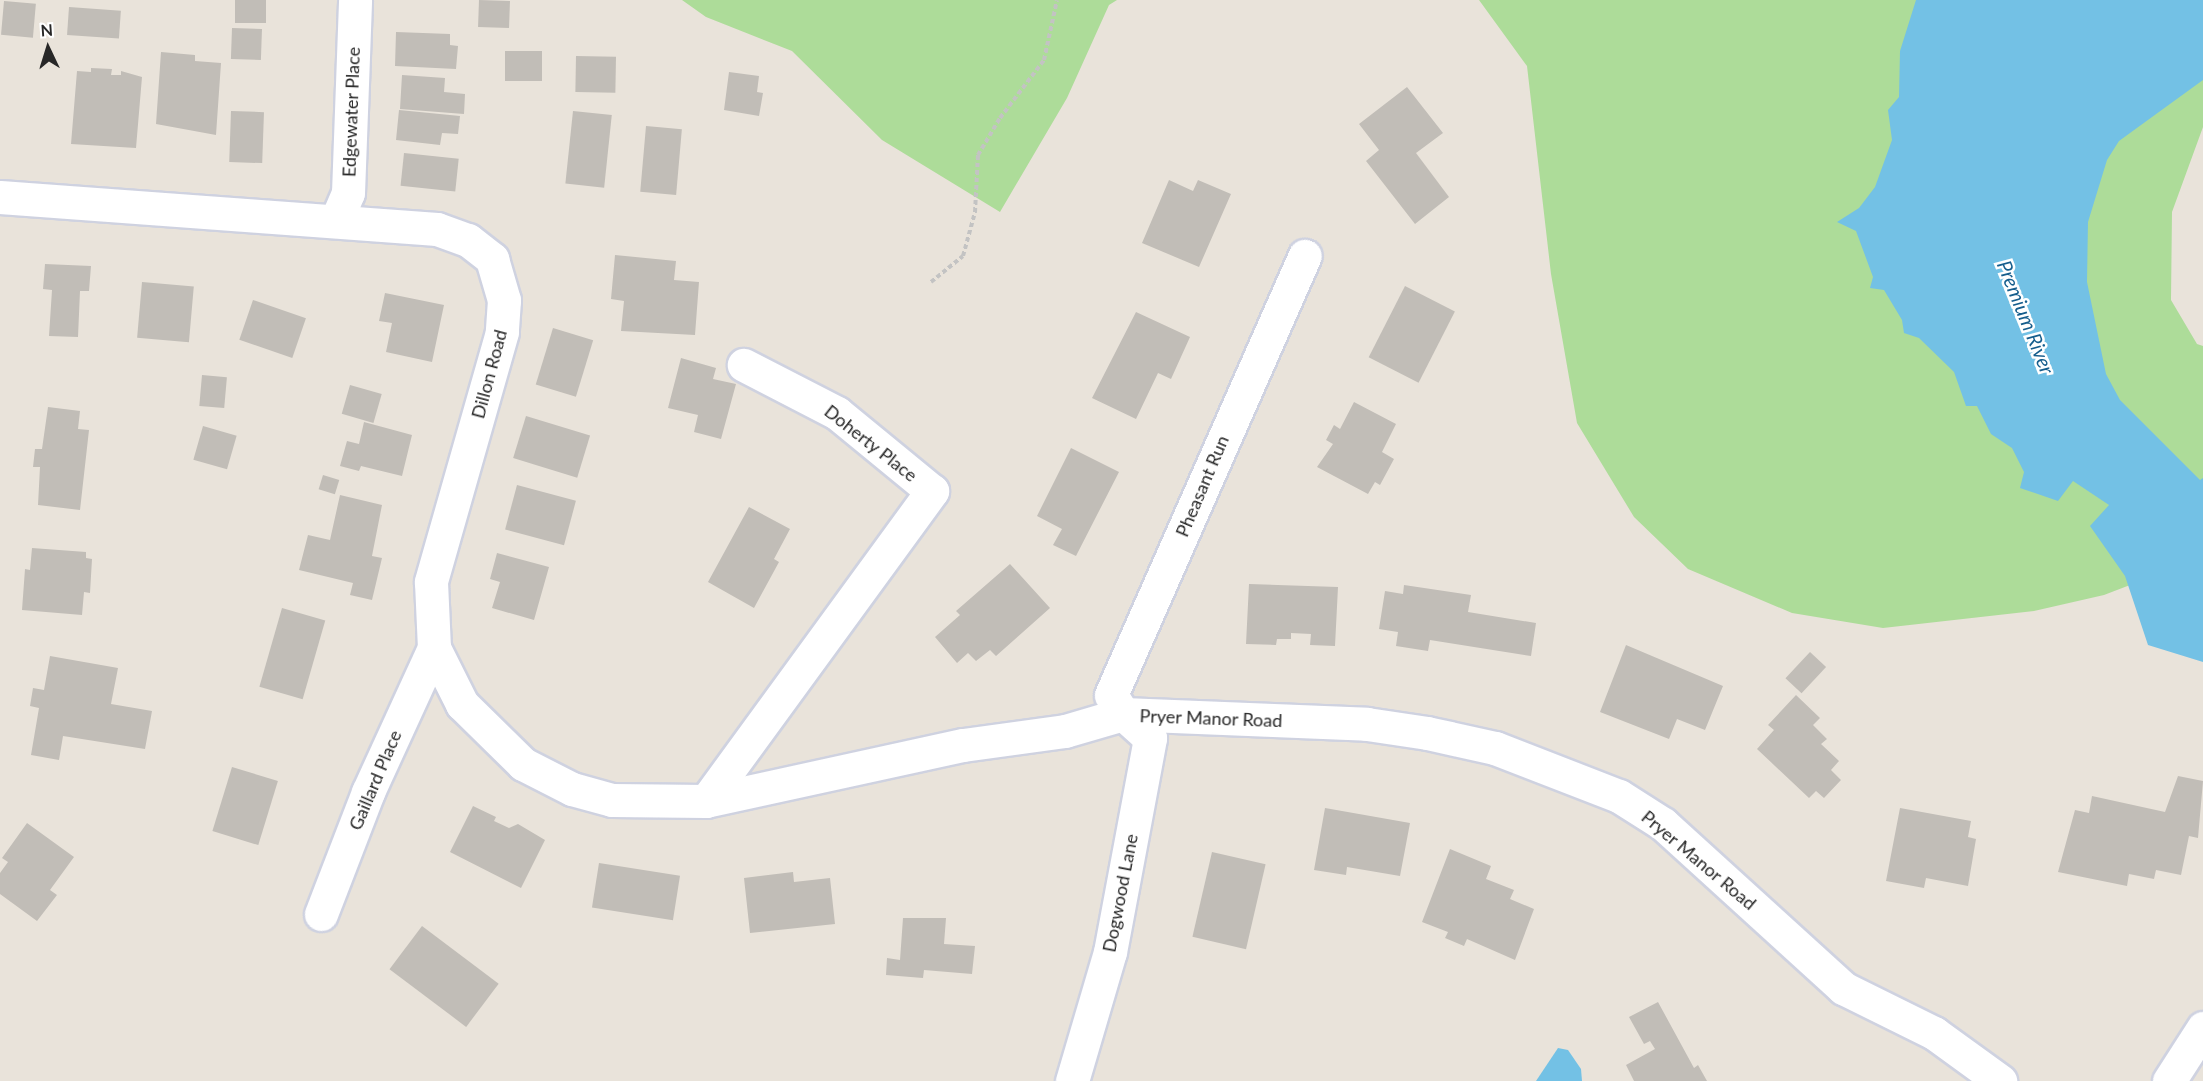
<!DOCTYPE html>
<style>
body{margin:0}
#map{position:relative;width:2203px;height:1081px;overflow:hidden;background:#e9e3da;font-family:Lato,sans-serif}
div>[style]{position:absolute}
.green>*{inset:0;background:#addc99}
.water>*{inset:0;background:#73c1e5}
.building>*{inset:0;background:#c1bdb7;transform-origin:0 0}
.path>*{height:4px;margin-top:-2px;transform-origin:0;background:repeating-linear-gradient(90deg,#c3c3c3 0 4.5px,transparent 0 7.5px)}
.roads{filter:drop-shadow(2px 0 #cfd2e0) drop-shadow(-2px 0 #cfd2e0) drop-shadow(0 2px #cfd2e0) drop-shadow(0 -2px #cfd2e0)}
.minor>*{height:33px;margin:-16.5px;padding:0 16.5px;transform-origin:16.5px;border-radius:16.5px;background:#fff}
.tertiary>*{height:33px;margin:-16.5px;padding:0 16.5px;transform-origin:16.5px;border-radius:16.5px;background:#fff}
span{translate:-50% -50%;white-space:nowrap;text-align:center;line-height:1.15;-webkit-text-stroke:5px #fff;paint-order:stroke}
.street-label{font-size:18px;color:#272727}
.water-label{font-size:20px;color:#165e8d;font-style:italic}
.north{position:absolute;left:18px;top:18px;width:60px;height:60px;-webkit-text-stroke:4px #fff;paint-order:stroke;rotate:356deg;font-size:16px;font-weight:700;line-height:24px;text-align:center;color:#272727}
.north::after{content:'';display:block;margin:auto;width:21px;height:27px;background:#272727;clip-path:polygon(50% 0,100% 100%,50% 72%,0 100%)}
</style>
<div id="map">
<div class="green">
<i style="clip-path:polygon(682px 0,1117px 0,1109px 5px,1067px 98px,1000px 212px,882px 140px,792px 51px,706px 17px)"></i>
<i style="clip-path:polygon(1479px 0,2203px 0,2203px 127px,2172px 212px,2171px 300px,2197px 344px,2203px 346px,2203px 557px,2104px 595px,2034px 611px,1883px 628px,1792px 613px,1688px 569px,1634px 517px,1577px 423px,1551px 274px,1527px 66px)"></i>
</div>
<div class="water">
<i style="clip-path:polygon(1916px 0,2203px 0,2203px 80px,2119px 141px,2107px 160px,2088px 222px,2087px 282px,2106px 374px,2120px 400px,2200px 480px,2203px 478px,2203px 662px,2148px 645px,2125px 576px,2090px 526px,2109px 505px,2073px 481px,2058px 501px,2020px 488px,2024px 472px,2012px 448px,1991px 434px,1977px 406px,1966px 406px,1954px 372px,1919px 338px,1904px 333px,1902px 320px,1884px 290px,1870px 288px,1873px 277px,1856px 231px,1837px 222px,1859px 208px,1875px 187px,1892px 140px,1888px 110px,1899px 97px,1900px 51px)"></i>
<i style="clip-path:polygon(1558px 1048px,1568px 1050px,1581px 1069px,1582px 1081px,1536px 1081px)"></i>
</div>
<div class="building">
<i style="left:235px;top:0;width:31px;height:23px"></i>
<i style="left:479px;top:0;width:31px;height:27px;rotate:2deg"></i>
<i style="left:4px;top:1px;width:32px;height:34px;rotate:5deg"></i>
<i style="left:69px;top:7px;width:52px;height:28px;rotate:4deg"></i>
<i style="left:232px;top:28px;width:30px;height:31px;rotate:2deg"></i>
<i style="clip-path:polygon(396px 32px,450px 34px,450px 45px,458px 46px,456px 69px,395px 66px)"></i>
<i style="left:505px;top:51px;width:37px;height:30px"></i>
<i style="clip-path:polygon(161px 52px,195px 55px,195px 61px,221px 63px,216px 135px,156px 124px)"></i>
<i style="left:576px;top:56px;width:40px;height:36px;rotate:1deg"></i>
<i style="clip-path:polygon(91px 68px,112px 69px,111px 75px,121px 75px,121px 71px,142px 77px,136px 148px,71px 144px,77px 71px,91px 72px)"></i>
<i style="clip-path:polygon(729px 72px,759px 76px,757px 92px,763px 93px,759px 116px,724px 110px)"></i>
<i style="clip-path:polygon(402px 75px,445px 78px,444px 92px,465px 94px,464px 114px,400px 109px)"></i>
<i style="clip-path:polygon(1407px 87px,1443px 133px,1416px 153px,1449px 197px,1415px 224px,1366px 161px,1379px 150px,1359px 124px)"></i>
<i style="clip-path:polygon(399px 110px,460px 116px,458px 134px,442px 133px,440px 145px,396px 140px)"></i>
<i style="left:231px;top:111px;width:33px;height:51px;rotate:2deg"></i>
<i style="left:573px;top:111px;width:39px;height:73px;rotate:6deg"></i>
<i style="left:646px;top:126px;width:36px;height:66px;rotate:5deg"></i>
<i style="left:404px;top:153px;width:55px;height:33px;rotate:6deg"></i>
<i style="clip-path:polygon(1169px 180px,1193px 191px,1198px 180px,1231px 194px,1199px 267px,1142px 243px)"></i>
<i style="clip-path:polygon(615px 255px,676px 261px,674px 280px,699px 282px,695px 335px,621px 331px,624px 301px,611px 299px)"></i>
<i style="clip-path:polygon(45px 264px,91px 266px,89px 291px,80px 291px,78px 337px,49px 336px,52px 290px,43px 289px)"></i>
<i style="left:142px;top:282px;width:52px;height:56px;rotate:5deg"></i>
<i style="left:1405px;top:286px;width:56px;height:80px;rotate:27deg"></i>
<i style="clip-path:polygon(385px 293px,444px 305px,432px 362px,386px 352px,392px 323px,379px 321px)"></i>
<i style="left:253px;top:300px;width:56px;height:42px;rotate:19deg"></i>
<i style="clip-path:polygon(1136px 312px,1190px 337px,1171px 379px,1158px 373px,1136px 419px,1092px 398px)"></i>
<i style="left:553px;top:328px;width:42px;height:59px;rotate:17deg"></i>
<i style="clip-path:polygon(681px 358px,716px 368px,713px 379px,736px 384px,721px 439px,694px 432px,698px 415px,668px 408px)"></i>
<i style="left:202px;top:375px;width:25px;height:31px;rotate:5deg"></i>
<i style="left:350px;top:385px;width:33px;height:30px;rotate:16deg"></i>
<i style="clip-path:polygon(1354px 402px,1396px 424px,1382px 452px,1394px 459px,1380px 485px,1375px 482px,1368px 494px,1317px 467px,1333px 444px,1326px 440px,1334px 425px,1340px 429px)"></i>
<i style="clip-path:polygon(48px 407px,80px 411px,78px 429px,89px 430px,80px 510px,38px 505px,40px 467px,33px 467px,35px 449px,42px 449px)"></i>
<i style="left:526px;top:416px;width:67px;height:44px;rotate:17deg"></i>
<i style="clip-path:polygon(364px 422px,412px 435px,402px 476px,361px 466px,359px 471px,340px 466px,347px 441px,359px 444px)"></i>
<i style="left:203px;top:426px;width:35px;height:35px;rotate:16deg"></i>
<i style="clip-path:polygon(1071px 448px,1119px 472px,1076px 556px,1053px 545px,1062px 529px,1037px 516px)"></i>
<i style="left:323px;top:475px;width:17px;height:15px;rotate:17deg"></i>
<i style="left:517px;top:485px;width:61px;height:46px;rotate:15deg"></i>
<i style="clip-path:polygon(340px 495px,382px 505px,372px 556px,382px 558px,372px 600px,350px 595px,353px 583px,299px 570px,308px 535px,330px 540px)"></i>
<i style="clip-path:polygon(749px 507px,790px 529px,774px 559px,779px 562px,754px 608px,708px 582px)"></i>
<i style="clip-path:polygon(32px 548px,86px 552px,86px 558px,92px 559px,90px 593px,84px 592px,82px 615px,22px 610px,25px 569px,30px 570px)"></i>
<i style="clip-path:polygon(497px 553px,549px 567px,534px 620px,492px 608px,500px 582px,490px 579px)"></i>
<i style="clip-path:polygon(1010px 564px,1050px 608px,996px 656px,990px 650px,976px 661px,968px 653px,957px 663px,935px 637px,960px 615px,956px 611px)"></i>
<i style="clip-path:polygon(1249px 584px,1338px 587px,1335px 646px,1310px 645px,1311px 634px,1291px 633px,1291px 639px,1277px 639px,1276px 645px,1246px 644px)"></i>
<i style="clip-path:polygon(1404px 585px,1471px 595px,1468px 612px,1536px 623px,1531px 656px,1430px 640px,1428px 651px,1396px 646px,1398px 632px,1379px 629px,1385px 591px,1403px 594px)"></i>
<i style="left:282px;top:608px;width:45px;height:82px;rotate:16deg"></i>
<i style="clip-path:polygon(1626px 645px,1723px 686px,1705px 730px,1677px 719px,1669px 739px,1600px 712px)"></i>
<i style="left:1810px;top:652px;width:22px;height:36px;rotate:43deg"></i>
<i style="clip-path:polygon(50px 656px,118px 668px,111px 704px,152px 711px,145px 749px,63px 736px,59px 760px,31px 755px,39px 708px,30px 706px,33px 688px,44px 690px)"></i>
<i style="clip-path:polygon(1796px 695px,1820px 718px,1813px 725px,1827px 739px,1821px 744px,1839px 761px,1831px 770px,1841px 780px,1824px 798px,1816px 791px,1809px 798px,1757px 749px,1774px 730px,1768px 725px)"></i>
<i style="left:232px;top:767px;width:48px;height:67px;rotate:17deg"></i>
<i style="clip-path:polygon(2178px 776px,2203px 781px,2198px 838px,2189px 836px,2181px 875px,2156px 870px,2154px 879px,2129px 874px,2127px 886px,2058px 872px,2075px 810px,2089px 813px,2092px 796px,2165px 812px)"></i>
<i style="clip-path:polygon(473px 806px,496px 817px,494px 821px,509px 828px,518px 824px,545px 840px,521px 888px,450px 852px)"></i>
<i style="clip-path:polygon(1325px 808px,1410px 823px,1400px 876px,1347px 867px,1346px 875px,1314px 870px)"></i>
<i style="clip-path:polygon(1900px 808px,1971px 821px,1968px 837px,1976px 839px,1968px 886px,1926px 878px,1924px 888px,1886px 881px)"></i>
<i style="clip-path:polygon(27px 823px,74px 857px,50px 890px,57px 895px,37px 921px,0 894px,0 873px,8px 862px,2px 858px)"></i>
<i style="clip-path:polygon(1450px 849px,1491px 866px,1486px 879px,1514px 890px,1510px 899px,1534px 909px,1515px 960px,1467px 939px,1464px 946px,1445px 938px,1448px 932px,1422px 922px)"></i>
<i style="left:1212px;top:852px;width:55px;height:87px;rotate:13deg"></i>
<i style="left:599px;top:863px;width:82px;height:45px;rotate:9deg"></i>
<i style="clip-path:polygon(793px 872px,794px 882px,830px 878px,835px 924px,750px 933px,744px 878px)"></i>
<i style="clip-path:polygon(903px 918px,946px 918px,944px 944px,975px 946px,972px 974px,924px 970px,923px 978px,886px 975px,887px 958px,900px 960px)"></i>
<i style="left:422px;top:926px;width:96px;height:54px;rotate:37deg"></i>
<i style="clip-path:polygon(1658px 1002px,1694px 1068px,1698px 1065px,1707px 1081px,1634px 1081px,1626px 1065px,1655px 1049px,1650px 1041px,1644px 1044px,1629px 1017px)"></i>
</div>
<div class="path">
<i style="left:931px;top:282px;width:41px;rotate:-39.1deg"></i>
<i style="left:963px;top:256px;width:46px;rotate:-74.7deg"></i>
<i style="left:975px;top:212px;width:57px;rotate:-87deg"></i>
<i style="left:978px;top:155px;width:43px;rotate:-59.3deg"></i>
<i style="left:1000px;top:118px;width:73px;rotate:-52.8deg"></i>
<i style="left:1044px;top:60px;width:61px;rotate:-77.8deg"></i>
</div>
<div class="roads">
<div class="minor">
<i style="left:336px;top:221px;width:30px;rotate:-67deg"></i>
<i style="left:348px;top:193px;width:193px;rotate:-87.9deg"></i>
<i style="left:706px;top:801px;width:384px;rotate:-53.9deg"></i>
<i style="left:932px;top:491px;width:123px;rotate:-140.6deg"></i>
<i style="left:837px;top:413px;width:105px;rotate:-152.7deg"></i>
<i style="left:321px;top:914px;width:131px;rotate:-68.9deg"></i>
<i style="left:368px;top:792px;width:158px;rotate:-65.4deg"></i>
<i style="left:1072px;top:1081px;width:134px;rotate:-73.6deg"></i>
<i style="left:1110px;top:952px;width:218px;rotate:-79.4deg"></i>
<i style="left:1150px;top:738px;width:36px;rotate:-138deg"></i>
<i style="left:1123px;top:714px;width:22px;rotate:-122deg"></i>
<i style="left:1111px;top:695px;width:480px;rotate:-66.2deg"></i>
<i style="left:2169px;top:1081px;width:63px;rotate:-57.3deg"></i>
</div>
<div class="tertiary">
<i style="left:0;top:197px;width:438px;rotate:4.2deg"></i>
<i style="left:437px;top:229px;width:33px;rotate:20deg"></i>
<i style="left:468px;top:240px;width:31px;rotate:38deg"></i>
<i style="left:492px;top:259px;width:43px;rotate:73.7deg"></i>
<i style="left:504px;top:300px;width:32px;rotate:94deg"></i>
<i style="left:502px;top:332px;width:260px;rotate:105.9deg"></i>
<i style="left:431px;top:582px;width:66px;rotate:87.4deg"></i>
<i style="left:434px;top:648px;width:63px;rotate:63.4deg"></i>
<i style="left:462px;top:704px;width:86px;rotate:44.5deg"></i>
<i style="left:523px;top:764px;width:55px;rotate:27deg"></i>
<i style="left:572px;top:789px;width:41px;rotate:15.4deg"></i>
<i style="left:612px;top:800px;width:94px;rotate:0.6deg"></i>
<i style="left:706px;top:801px;width:263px;rotate:-12.3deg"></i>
<i style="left:963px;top:745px;width:103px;rotate:-7.8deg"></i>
<i style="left:1065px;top:731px;width:60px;rotate:-16.3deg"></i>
<i style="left:1123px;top:714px;width:244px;rotate:2.3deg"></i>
<i style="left:1367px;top:724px;width:61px;rotate:8.5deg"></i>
<i style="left:1427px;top:733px;width:70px;rotate:12.4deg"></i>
<i style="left:1495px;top:748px;width:133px;rotate:21.2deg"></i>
<i style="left:1619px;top:796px;width:52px;rotate:32.5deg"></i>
<i style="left:1663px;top:824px;width:244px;rotate:42.3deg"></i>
<i style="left:1843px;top:988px;width:102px;rotate:26.3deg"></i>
<i style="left:1934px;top:1033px;width:82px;rotate:36deg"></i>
</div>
</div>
<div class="street-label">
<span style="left:351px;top:112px;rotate:-88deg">Edgewater Place</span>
<span style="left:489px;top:374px;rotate:-75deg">Dillon Road</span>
<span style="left:871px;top:443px;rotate:38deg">Doherty Place</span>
<span style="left:1202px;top:486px;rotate:-67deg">Pheasant Run</span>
<span style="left:1211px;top:718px;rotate:2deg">Pryer Manor Road</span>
<span style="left:375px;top:780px;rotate:-67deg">Gaillard Place</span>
<span style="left:1699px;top:860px;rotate:40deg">Pryer Manor Road</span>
<span style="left:1120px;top:893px;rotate:-79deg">Dogwood Lane</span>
</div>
<div class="water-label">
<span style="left:2026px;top:317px;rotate:68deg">Premium River</span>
</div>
<div class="north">N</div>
</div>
